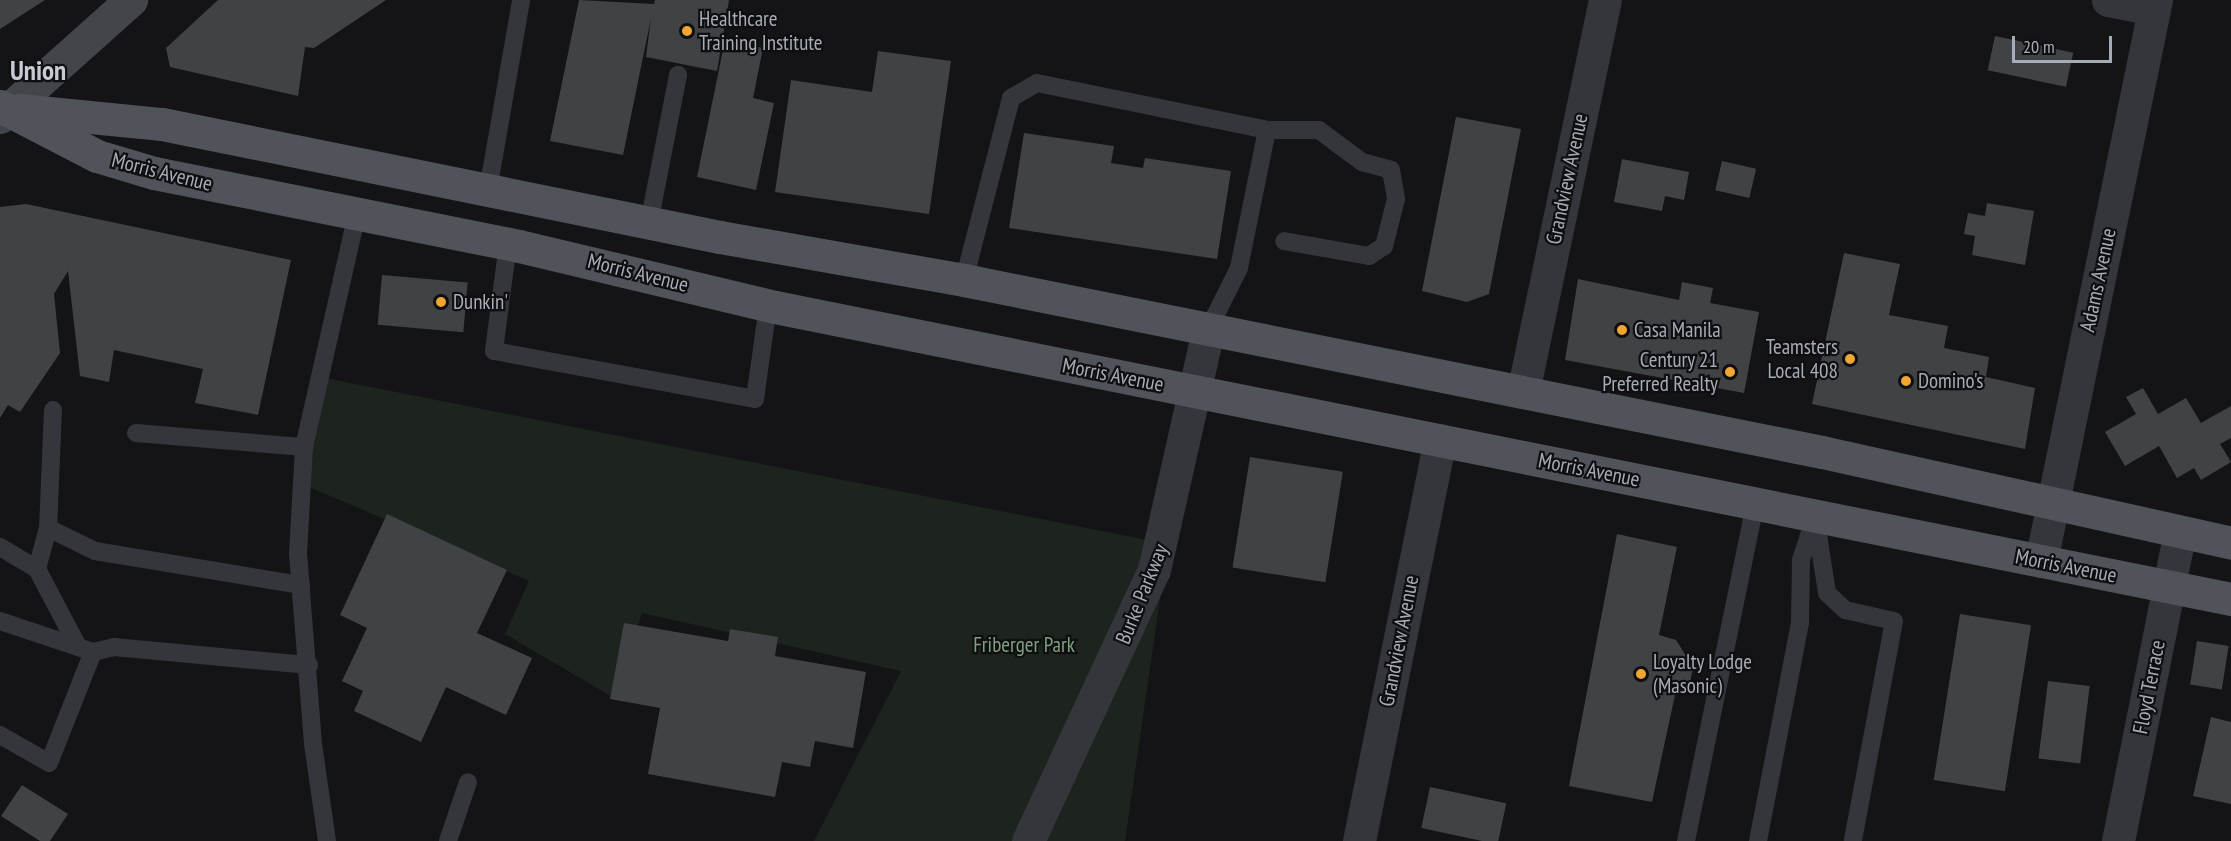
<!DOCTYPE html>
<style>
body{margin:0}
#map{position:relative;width:2231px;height:841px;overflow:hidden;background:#141416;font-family:"PT Sans Narrow",sans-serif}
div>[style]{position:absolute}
.green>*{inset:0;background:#1c241d}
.building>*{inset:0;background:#404246;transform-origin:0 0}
.service>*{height:18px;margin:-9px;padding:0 9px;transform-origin:9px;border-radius:9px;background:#35363b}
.minor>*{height:33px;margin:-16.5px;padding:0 16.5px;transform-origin:16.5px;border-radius:16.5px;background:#35363b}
.secondary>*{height:33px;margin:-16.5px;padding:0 16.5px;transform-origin:16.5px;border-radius:16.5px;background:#43454b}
.primary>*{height:33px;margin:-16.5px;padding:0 16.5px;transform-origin:16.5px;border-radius:16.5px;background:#51535a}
.dots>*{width:16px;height:16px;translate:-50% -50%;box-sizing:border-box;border:3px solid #0f0f11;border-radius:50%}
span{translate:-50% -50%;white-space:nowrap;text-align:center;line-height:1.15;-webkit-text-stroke:4.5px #0f0f11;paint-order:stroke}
.poi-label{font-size:21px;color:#a6acb6}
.left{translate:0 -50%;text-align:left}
.right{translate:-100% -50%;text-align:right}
.street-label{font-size:21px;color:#a6acb6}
.park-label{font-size:21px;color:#7da17d}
.district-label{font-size:27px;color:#c7cad2;font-weight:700}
.scale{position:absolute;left:2012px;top:36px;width:100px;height:27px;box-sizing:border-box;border:3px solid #a6acb6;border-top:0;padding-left:8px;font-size:18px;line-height:21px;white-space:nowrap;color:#a6acb6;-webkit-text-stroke:4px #0f0f11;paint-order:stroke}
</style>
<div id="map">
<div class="green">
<i style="clip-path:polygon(325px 378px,1168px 544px,1125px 841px,814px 841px,901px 671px,642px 613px,614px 698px,505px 634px,529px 581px,307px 486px)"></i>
</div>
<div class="building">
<i style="clip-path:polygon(0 0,45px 0,0 29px)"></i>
<i style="clip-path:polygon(218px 0,386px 0,314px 48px,305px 47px,298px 96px,170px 67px,166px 48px)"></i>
<i style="clip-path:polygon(579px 0,654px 4px,655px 0,729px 0,717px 71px,646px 57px,651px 18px,623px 155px,550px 141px)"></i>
<i style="left:1995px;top:36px;width:80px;height:35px;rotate:12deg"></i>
<i style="clip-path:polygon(725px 40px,763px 48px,753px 98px,774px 103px,756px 190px,697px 177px)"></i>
<i style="clip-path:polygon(878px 51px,951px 61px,929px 214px,775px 192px,791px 80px,872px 92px)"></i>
<i style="clip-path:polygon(1456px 117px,1521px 129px,1489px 294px,1467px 302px,1422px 291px)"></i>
<i style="clip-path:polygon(1024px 133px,1114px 146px,1111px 163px,1143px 168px,1145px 158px,1231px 171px,1217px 259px,1009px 228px)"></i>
<i style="clip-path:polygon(1622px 159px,1689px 172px,1684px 200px,1665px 196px,1662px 211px,1614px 202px)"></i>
<i style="left:1722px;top:161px;width:35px;height:30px;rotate:13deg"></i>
<i style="clip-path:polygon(1987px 203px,2034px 211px,2025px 265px,1972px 255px,1975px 236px,1964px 234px,1968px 213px,1985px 216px)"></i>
<i style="clip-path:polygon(26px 204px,291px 260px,258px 415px,195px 403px,203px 369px,114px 350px,109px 382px,80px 376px,68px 271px,54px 294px,60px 353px,20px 412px,8px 405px,0 418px,0 207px)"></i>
<i style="clip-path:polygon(1844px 253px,1900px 264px,1889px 315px,1948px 326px,1944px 348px,1989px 357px,1986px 377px,2035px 388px,2025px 449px,1812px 404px)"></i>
<i style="left:382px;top:275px;width:86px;height:50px;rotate:5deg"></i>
<i style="clip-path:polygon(1578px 279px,1679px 300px,1682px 282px,1713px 288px,1710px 303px,1759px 312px,1744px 393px,1565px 360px)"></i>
<i style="clip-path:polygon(2143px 388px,2158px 414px,2186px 398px,2201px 423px,2231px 406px,2231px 438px,2220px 444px,2231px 462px,2201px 480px,2194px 468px,2177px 478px,2159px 446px,2125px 466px,2105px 432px,2136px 414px,2126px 397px)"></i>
<i style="left:1250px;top:457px;width:94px;height:112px;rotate:9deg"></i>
<i style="clip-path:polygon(387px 514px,507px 570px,477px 633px,532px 658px,506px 715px,446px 687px,421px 742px,354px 711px,363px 691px,342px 681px,367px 628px,340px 615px)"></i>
<i style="clip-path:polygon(1617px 534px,1677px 547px,1659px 635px,1676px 640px,1693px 667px,1690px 683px,1678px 681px,1652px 802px,1569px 786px)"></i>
<i style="left:1960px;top:614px;width:72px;height:168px;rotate:9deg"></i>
<i style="clip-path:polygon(624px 623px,728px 641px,730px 629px,778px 637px,775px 656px,866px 672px,853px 748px,815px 741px,810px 767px,782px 762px,775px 797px,648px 774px,660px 708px,610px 699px)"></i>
<i style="left:2197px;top:641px;width:32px;height:44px;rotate:9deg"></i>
<i style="left:2048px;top:681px;width:42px;height:78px;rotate:7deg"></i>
<i style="clip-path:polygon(2211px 717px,2231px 722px,2231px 804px,2193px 796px)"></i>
<i style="clip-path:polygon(22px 785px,68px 814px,50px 841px,40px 841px,1px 816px)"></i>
<i style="left:1430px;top:787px;width:78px;height:42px;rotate:12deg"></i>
</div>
<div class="service">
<i style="left:1267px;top:130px;width:52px"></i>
<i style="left:1319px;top:130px;width:54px;rotate:36.7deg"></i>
<i style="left:1362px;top:162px;width:30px;rotate:15deg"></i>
<i style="left:1391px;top:170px;width:29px;rotate:80deg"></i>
<i style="left:1396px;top:199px;width:49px;rotate:104.3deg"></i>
<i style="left:1384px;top:246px;width:18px;rotate:146deg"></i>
<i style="left:1369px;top:256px;width:86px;rotate:-170deg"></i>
<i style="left:488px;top:190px;width:193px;rotate:-80.1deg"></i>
<i style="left:649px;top:223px;width:151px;rotate:-78.9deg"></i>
<i style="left:508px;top:244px;width:108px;rotate:97.5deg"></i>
<i style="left:494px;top:351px;width:265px;rotate:10.4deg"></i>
<i style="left:755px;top:399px;width:95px;rotate:-82.1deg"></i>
<i style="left:964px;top:280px;width:188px;rotate:-75.5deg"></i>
<i style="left:1011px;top:98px;width:30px;rotate:-30deg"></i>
<i style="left:1037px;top:83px;width:235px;rotate:11.5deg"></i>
<i style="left:1267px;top:130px;width:141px;rotate:101.5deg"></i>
<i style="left:1239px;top:268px;width:69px;rotate:116.6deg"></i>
<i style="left:53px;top:410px;width:118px;rotate:92.4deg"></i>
<i style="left:48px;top:528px;width:52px;rotate:26.1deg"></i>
<i style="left:95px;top:551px;width:209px;rotate:9.4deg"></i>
<i style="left:136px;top:433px;width:169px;rotate:4.8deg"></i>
<i style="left:1815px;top:516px;width:78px;rotate:81.1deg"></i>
<i style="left:1827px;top:593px;width:25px;rotate:43deg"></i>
<i style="left:1845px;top:610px;width:50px;rotate:12.7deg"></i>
<i style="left:1894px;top:621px;width:224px;rotate:100.6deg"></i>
<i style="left:0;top:547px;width:43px;rotate:30.7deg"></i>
<i style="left:37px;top:569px;width:84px;rotate:62.2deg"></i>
<i style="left:37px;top:569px;width:42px;rotate:-75deg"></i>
<i style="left:0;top:621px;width:98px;rotate:18.4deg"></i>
<i style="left:93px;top:652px;width:22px;rotate:-13deg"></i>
<i style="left:114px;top:647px;width:196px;rotate:5.3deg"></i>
<i style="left:0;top:735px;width:56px;rotate:29.7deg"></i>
<i style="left:49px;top:763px;width:119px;rotate:-68.4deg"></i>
<i style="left:327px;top:841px;width:98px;rotate:-98.2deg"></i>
<i style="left:313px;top:744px;width:191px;rotate:-94.5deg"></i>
<i style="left:298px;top:554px;width:107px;rotate:-86.8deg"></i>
<i style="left:304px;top:447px;width:239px;rotate:-77.2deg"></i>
<i style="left:448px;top:841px;width:62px;rotate:-71.3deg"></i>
<i style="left:1686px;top:841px;width:344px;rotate:-78.4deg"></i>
<i style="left:1758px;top:841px;width:223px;rotate:-79.1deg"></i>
<i style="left:1800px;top:622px;width:62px;rotate:-89.1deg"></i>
<i style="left:1801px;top:560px;width:36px;rotate:-72deg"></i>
</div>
<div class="minor">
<i style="left:2108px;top:0;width:47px;rotate:11.1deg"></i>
<i style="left:1523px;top:392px;width:400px;rotate:-78.2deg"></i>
<i style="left:2041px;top:561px;width:573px;rotate:-78.42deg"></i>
<i style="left:1028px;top:841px;width:299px;rotate:-65.1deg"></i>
<i style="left:1154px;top:570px;width:246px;rotate:-77.3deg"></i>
<i style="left:1359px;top:841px;width:409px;rotate:-78.6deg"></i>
<i style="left:2118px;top:841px;width:315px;rotate:-78.7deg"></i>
</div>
<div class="secondary">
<i style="left:0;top:117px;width:176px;rotate:-41.8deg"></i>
</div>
<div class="primary">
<i style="left:0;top:106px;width:109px;rotate:27.3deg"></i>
<i style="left:97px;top:156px;width:59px;rotate:16.6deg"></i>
<i style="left:154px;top:173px;width:372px;rotate:11.3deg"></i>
<i style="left:519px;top:246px;width:263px;rotate:13.4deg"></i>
<i style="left:775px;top:307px;width:1485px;rotate:11.34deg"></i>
<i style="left:19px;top:110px;width:144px;rotate:5.6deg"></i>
<i style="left:162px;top:124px;width:569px;rotate:11.45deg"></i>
<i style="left:720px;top:237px;width:248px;rotate:10deg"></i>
<i style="left:964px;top:280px;width:875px;rotate:11.34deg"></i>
<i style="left:1822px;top:452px;width:419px;rotate:12.5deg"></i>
</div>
<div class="dots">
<i style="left:687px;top:31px;background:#efa633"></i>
<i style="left:441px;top:302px;background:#efa633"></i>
<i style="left:1622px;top:330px;background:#efa633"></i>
<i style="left:1850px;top:359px;background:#efa633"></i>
<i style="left:1730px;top:372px;background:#efa633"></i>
<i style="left:1906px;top:381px;background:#efa633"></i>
<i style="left:1641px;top:674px;background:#efa633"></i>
</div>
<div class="poi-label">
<span class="left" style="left:699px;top:31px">Healthcare<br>Training Institute</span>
<span class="left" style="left:453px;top:302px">Dunkin'</span>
<span class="left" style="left:1634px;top:330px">Casa Manila</span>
<span class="right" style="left:1838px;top:359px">Teamsters<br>Local 408</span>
<span class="right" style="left:1718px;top:372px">Century 21<br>Preferred Realty</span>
<span class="left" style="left:1918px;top:381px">Domino's</span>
<span class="left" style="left:1653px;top:674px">Loyalty Lodge<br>(Masonic)</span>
</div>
<div class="street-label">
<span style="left:162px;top:172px;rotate:14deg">Morris Avenue</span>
<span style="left:1567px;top:179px;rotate:-78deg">Grandview Avenue</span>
<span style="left:638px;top:273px;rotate:14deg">Morris Avenue</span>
<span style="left:2098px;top:280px;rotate:-78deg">Adams Avenue</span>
<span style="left:1113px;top:375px;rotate:11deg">Morris Avenue</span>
<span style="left:1589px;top:470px;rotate:11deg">Morris Avenue</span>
<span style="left:2066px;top:566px;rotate:11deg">Morris Avenue</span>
<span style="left:1142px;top:594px;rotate:-68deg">Burke Parkway</span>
<span style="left:1399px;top:641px;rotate:-79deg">Grandview Avenue</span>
<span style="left:2149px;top:687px;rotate:-79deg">Floyd Terrace</span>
</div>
<div class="park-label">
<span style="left:1024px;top:645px">Friberger Park</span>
</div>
<div class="district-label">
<span style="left:38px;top:71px">Union</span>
</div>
<div class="scale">20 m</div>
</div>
